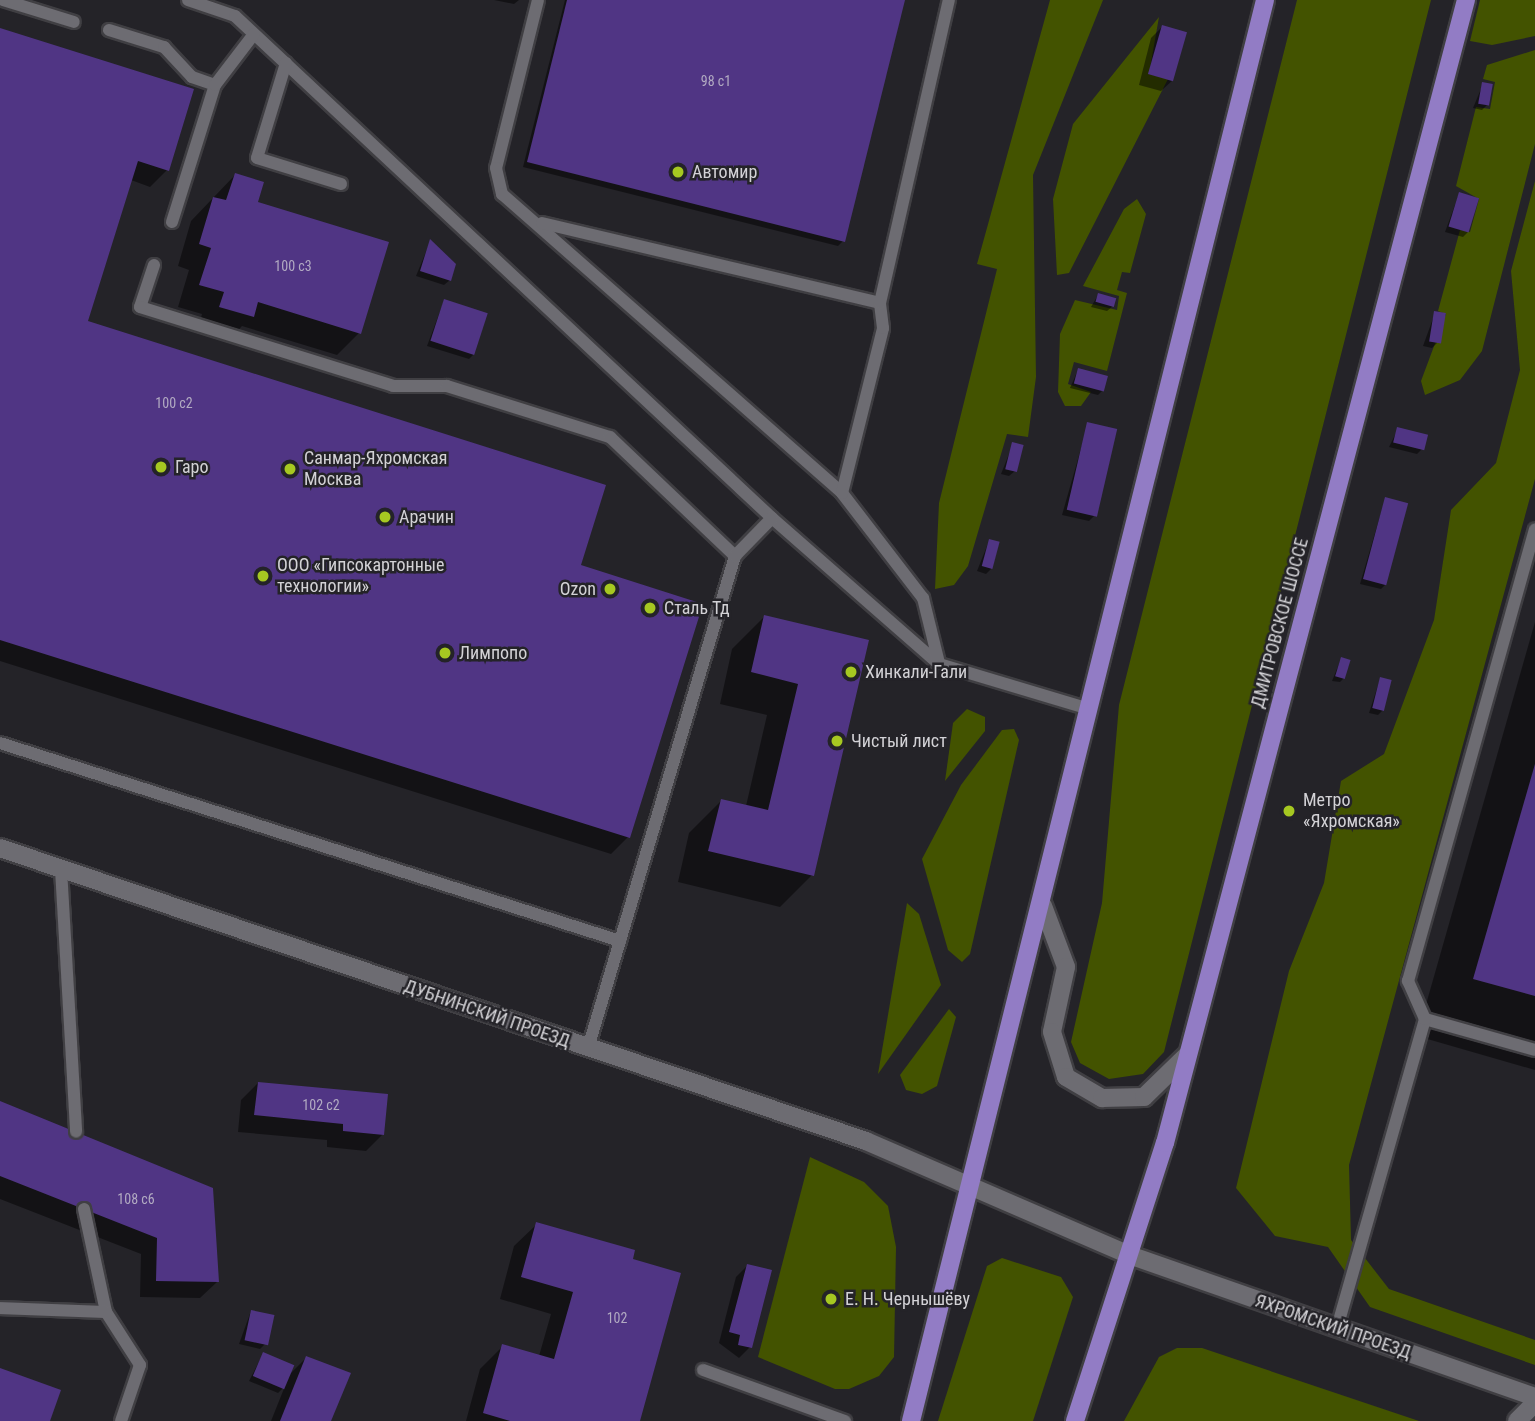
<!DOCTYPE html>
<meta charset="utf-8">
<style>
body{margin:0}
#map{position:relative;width:1535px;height:1421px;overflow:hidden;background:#242328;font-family:"Roboto Condensed",sans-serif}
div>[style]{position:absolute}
.green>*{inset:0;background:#435300}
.shadow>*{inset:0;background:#0007}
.building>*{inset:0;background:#503584;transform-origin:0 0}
.roads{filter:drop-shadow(2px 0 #403f43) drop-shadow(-2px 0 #403f43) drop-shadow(0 2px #403f43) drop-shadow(0 -2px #403f43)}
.lane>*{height:12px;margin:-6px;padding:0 6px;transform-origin:6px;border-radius:6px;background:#6d6c72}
.street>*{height:18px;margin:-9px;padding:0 9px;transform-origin:9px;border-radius:9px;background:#6d6c72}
.secondary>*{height:18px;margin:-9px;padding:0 9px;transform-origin:9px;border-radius:9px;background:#6d6c72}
.primary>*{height:18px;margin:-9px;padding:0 9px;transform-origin:9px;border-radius:9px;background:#927cc5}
.dots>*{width:19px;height:19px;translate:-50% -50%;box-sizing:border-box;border:4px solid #242328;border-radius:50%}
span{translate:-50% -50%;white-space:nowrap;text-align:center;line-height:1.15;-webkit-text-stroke:5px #242328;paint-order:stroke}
.number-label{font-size:14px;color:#b2abc2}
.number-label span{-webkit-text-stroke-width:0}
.poi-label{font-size:18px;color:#d3d2d6}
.left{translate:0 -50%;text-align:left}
.right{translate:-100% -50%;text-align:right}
.street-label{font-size:18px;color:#d3d2d6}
</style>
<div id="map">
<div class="green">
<i style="clip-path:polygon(1050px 0,1103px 0,1033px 175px,1036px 377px,1028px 437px,1007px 434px,968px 566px,954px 585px,935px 589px,939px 503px,997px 269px,977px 264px)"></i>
<i style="clip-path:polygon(1297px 0,1431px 0,1164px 1052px,1143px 1074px,1109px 1079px,1080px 1063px,1071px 1042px,1102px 903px,1119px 705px)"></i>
<i style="clip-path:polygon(1480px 0,1535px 0,1535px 36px,1492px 45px,1470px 41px)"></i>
<i style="clip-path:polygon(1159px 17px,1149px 74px,1168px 79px,1069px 273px,1057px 275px,1053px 199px,1073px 124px)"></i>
<i style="clip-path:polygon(1535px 50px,1535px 144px,1482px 351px,1460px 380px,1425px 395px,1421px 381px,1446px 314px,1438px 311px,1460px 230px,1470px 232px,1479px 199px,1456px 186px,1476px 107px,1490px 109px,1495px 82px,1483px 79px,1487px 65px)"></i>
<i style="clip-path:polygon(1535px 181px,1535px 479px,1349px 1165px,1351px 1240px,1389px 1289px,1535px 1340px,1535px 1365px,1370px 1307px,1328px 1247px,1275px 1236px,1236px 1188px,1289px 971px,1324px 883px,1341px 781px,1384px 754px,1434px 620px,1451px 510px,1496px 463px,1520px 370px,1511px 271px)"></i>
<i style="clip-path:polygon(1137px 199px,1146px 214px,1130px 273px,1122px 272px,1117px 290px,1127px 293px,1107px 371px,1074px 362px,1068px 384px,1091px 392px,1081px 406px,1065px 406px,1058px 392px,1060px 334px,1075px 300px,1117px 310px,1119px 296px,1083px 286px,1124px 209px)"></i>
<i style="clip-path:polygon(967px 709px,985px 717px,985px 731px,945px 781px,953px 723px)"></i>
<i style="clip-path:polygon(1014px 729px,1019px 740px,970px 954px,962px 962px,948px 950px,922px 859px,961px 785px,1002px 730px)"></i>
<i style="clip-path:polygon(907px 903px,919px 914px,941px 985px,878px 1074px)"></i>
<i style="clip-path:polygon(949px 1009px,956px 1017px,937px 1086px,922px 1094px,906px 1090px,900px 1075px)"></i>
<i style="clip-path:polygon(810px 1157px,864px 1182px,888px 1206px,896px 1247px,894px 1357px,879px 1376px,849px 1389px,835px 1389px,758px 1357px)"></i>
<i style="clip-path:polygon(1002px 1258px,1061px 1277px,1073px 1297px,1033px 1421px,938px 1421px,987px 1266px)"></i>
<i style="clip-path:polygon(1177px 1348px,1202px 1348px,1419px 1421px,1124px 1421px,1159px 1357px)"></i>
</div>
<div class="shadow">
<i style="clip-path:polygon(494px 0,519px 0,514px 4px)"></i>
<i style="clip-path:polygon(565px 0,904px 0,843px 241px,838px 246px,523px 167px)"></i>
<i style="clip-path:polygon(1162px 27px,1173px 80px,1161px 91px,1139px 85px,1151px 38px)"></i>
<i style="clip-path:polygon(0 30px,167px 170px,150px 187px,131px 180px,86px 322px,578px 566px,701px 605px,628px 837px,611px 854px,0 661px)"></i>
<i style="clip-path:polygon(1483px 84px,1487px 105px,1482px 110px,1473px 108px)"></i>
<i style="clip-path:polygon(235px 175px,359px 333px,337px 355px,242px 326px,230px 339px,198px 329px,202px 314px,178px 307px,189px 270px,178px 266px,191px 221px)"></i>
<i style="clip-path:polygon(1459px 194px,1468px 232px,1463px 237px,1445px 232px)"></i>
<i style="clip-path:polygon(430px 242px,450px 280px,444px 285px,416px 276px)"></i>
<i style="clip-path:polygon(1098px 295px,1113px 306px,1107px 311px,1091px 307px)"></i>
<i style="clip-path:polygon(444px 301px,474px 354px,469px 359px,427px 346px)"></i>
<i style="clip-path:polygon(1435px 313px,1437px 343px,1432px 348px,1423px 346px)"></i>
<i style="clip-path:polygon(1078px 370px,1103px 390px,1098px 395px,1070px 388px)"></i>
<i style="clip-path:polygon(1088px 424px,1094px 516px,1089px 521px,1062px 515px)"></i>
<i style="clip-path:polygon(1398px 429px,1422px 449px,1417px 454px,1389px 447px)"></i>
<i style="clip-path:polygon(1013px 444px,1015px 471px,1009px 476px,1001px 474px)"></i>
<i style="clip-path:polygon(1385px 499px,1386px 584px,1381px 589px,1360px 584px)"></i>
<i style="clip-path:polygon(989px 541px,991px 569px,986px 574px,977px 571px)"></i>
<i style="clip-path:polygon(764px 617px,867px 641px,812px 875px,780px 907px,678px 882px,689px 833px,721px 801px,746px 806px,767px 715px,720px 704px,732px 649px)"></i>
<i style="clip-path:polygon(1535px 622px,1535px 1070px,1417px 1036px)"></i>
<i style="clip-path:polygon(1341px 659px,1345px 677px,1340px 682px,1332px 681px)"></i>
<i style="clip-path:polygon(1380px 679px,1383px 710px,1378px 715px,1369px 713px)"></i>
<i style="clip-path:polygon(258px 1083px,383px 1134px,366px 1151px,327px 1147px,327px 1140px,238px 1132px,241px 1100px)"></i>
<i style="clip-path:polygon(0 1103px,217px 1282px,200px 1298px,140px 1297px,141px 1254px,0 1199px)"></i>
<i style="clip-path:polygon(537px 1224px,630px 1260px,639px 1421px,466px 1421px,480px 1369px,503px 1346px,539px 1356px,551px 1314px,500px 1299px,514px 1246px)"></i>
<i style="clip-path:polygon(747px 1266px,750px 1347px,739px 1358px,719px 1343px,736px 1277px)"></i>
<i style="clip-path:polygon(251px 1311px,265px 1344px,260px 1349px,239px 1344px)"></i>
<i style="clip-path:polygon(263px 1354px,288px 1376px,306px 1358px,330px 1421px,271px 1421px,285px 1386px,278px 1393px,249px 1381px)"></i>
</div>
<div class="building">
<i style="clip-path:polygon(567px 0,905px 0,845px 242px,527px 162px)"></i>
<i style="left:1162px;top:25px;width:26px;height:51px;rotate:16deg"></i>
<i style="clip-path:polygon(0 28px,194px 89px,169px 171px,138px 161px,88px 321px,606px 485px,581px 565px,703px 604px,630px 838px,0 640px)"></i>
<i style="left:1482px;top:82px;width:11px;height:22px;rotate:10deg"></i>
<i style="clip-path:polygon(235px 173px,264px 182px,258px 202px,389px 242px,361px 334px,258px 302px,254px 317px,219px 307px,224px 292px,199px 285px,211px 248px,199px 244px,213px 197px,226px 200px)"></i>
<i style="left:1459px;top:192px;width:21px;height:36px;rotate:17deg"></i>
<i style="clip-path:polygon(430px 239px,456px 264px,451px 281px,420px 271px)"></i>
<i style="left:1098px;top:293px;width:19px;height:9px;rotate:16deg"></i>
<i style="left:444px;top:299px;width:46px;height:44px;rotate:18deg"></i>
<i style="left:1434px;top:311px;width:12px;height:31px;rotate:9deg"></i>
<i style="left:1078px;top:368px;width:31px;height:16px;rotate:15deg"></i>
<i style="left:1087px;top:422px;width:31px;height:90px;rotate:13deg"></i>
<i style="left:1397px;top:427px;width:32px;height:16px;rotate:14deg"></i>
<i style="left:1012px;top:442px;width:12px;height:28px;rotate:14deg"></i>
<i style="left:1385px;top:497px;width:24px;height:85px;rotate:15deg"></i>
<i style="left:989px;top:539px;width:11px;height:28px;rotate:15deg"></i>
<i style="clip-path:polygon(764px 615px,869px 640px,814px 876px,708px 851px,721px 799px,768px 810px,798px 684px,751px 672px)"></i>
<i style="left:1341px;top:657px;width:10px;height:20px;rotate:17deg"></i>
<i style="left:1380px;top:677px;width:12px;height:32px;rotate:14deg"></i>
<i style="clip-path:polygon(1535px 764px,1535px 996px,1473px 979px)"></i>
<i style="clip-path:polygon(258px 1082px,388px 1094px,384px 1135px,343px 1131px,343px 1124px,254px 1115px)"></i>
<i style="clip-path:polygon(0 1101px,213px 1188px,219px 1282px,156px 1281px,157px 1238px,0 1176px)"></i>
<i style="clip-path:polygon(536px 1222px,635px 1250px,633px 1259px,681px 1273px,640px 1421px,510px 1421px,483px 1413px,502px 1344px,554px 1359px,573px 1292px,521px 1277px)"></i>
<i style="clip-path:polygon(747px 1264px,772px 1270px,752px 1348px,738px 1345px,740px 1335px,729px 1332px)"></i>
<i style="left:251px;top:1310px;width:24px;height:31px;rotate:12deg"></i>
<i style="left:263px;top:1352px;width:34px;height:26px;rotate:23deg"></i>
<i style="clip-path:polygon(306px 1356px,351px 1373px,331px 1421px,280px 1421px)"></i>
<i style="clip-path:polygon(0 1368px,61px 1390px,50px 1421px,0 1421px)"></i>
</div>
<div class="roads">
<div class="lane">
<i style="left:3px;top:0;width:74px;rotate:17.2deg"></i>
<i style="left:188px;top:0;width:50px;rotate:18.8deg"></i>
<i style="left:235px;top:16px;width:735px;rotate:43.07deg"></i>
<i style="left:772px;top:518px;width:222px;rotate:41.2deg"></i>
<i style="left:939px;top:664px;width:157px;rotate:16.7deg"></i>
<i style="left:538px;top:0;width:173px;rotate:104deg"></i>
<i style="left:496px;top:168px;width:27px;rotate:77deg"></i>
<i style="left:502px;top:194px;width:453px;rotate:41.3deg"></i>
<i style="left:842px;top:493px;width:133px;rotate:52.4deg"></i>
<i style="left:923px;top:598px;width:67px;rotate:76.2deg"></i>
<i style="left:109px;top:30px;width:58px;rotate:17.2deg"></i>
<i style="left:164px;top:47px;width:41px;rotate:47deg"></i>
<i style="left:192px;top:77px;width:24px;rotate:19deg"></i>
<i style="left:286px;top:63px;width:99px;rotate:107deg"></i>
<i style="left:257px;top:158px;width:88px;rotate:17.2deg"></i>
<i style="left:172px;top:222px;width:144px;rotate:-72.6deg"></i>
<i style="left:215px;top:85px;width:64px;rotate:-52.6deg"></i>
<i style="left:542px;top:223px;width:347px;rotate:13.3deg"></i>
<i style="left:154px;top:265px;width:44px;rotate:108.4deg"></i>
<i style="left:140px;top:307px;width:265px;rotate:17.3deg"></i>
<i style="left:393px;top:386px;width:54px"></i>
<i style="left:447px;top:386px;width:171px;rotate:17.4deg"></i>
<i style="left:610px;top:437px;width:173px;rotate:43.6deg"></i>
<i style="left:842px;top:493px;width:170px;rotate:-76deg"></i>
<i style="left:883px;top:328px;width:25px;rotate:-97deg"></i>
<i style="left:880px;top:303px;width:311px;rotate:-77.2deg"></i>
<i style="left:0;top:743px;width:651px;rotate:17.71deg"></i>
<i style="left:61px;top:869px;width:263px;rotate:86.7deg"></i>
<i style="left:1425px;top:1019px;width:114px;rotate:15.7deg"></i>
<i style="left:588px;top:1048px;width:513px;rotate:-73.36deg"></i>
<i style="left:735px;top:556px;width:53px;rotate:-45.8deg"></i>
<i style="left:84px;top:1209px;width:105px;rotate:77.9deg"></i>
<i style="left:106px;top:1312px;width:63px;rotate:57.3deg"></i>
<i style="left:140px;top:1365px;width:59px;rotate:108.7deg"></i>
<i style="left:0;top:1308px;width:106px;rotate:2.2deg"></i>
<i style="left:1337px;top:1328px;width:321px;rotate:-74.1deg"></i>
<i style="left:1425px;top:1019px;width:42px;rotate:-114.1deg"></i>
<i style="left:1408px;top:981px;width:469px;rotate:-74.3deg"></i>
<i style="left:703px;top:1370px;width:151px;rotate:19.8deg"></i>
</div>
<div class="street">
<i style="left:1043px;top:906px;width:65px;rotate:69.3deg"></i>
<i style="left:1066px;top:967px;width:66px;rotate:102.2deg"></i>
<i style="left:1052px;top:1032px;width:47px;rotate:72.7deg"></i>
<i style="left:1066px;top:1077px;width:42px;rotate:30.3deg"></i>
<i style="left:1102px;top:1098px;width:42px;rotate:-1.4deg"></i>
<i style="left:1144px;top:1097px;width:60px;rotate:-44.3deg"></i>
<i style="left:1517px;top:1421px;width:25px;rotate:-45deg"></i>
</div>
<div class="secondary">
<i style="left:0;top:848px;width:914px;rotate:18.69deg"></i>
<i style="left:866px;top:1141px;width:290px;rotate:23.4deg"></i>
<i style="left:1132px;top:1256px;width:427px;rotate:19.3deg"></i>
</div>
<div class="primary">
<i style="left:911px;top:1421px;width:1464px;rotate:-76.01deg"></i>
<i style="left:1075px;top:1421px;width:292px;rotate:-72.1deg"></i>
<i style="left:1165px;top:1143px;width:1182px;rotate:-75.25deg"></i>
</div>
</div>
<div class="dots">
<i style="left:678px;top:172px;background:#a6c821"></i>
<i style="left:161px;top:467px;background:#a6c821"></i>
<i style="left:290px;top:469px;background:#a6c821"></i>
<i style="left:385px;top:517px;background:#a6c821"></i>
<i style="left:263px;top:576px;background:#a6c821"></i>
<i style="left:610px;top:589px;background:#a6c821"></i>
<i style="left:650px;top:608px;background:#a6c821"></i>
<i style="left:445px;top:653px;background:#a6c821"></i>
<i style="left:851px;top:672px;background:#a6c821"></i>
<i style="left:837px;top:741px;background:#a6c821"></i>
<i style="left:1289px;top:811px;background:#a6c821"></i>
<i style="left:831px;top:1299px;background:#a6c821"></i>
</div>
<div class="number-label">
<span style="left:716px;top:81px">98 с1</span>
<span style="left:293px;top:266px">100 с3</span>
<span style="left:174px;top:403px">100 с2</span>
<span style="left:321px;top:1105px">102 с2</span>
<span style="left:136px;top:1199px">108 с6</span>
<span style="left:617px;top:1318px">102</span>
</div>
<div class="poi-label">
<span class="left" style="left:692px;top:172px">Автомир</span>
<span class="left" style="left:304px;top:469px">Санмар-Яхромская<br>Москва</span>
<span class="left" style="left:175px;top:467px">Гаро</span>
<span class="left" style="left:399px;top:517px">Арачин</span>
<span class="left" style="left:277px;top:576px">ООО «Гипсокартонные<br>технологии»</span>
<span class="right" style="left:596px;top:589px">Ozon</span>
<span class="left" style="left:664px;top:608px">Сталь Тд</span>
<span class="left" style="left:459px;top:653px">Лимпопо</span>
<span class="left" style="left:865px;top:672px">Хинкали-Гали</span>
<span class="left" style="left:851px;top:741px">Чистый лист</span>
<span class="left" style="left:1303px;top:811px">Метро<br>«Яхромская»</span>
<span class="left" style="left:845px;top:1299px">Е. Н. Чернышёву</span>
</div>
<div class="street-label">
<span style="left:1280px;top:623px;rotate:-75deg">ДМИТРОВСКОЕ ШОССЕ</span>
<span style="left:487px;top:1014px;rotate:19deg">ДУБНИНСКИЙ ПРОЕЗД</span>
<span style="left:1333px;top:1327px;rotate:19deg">ЯХРОМСКИЙ ПРОЕЗД</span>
</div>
</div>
